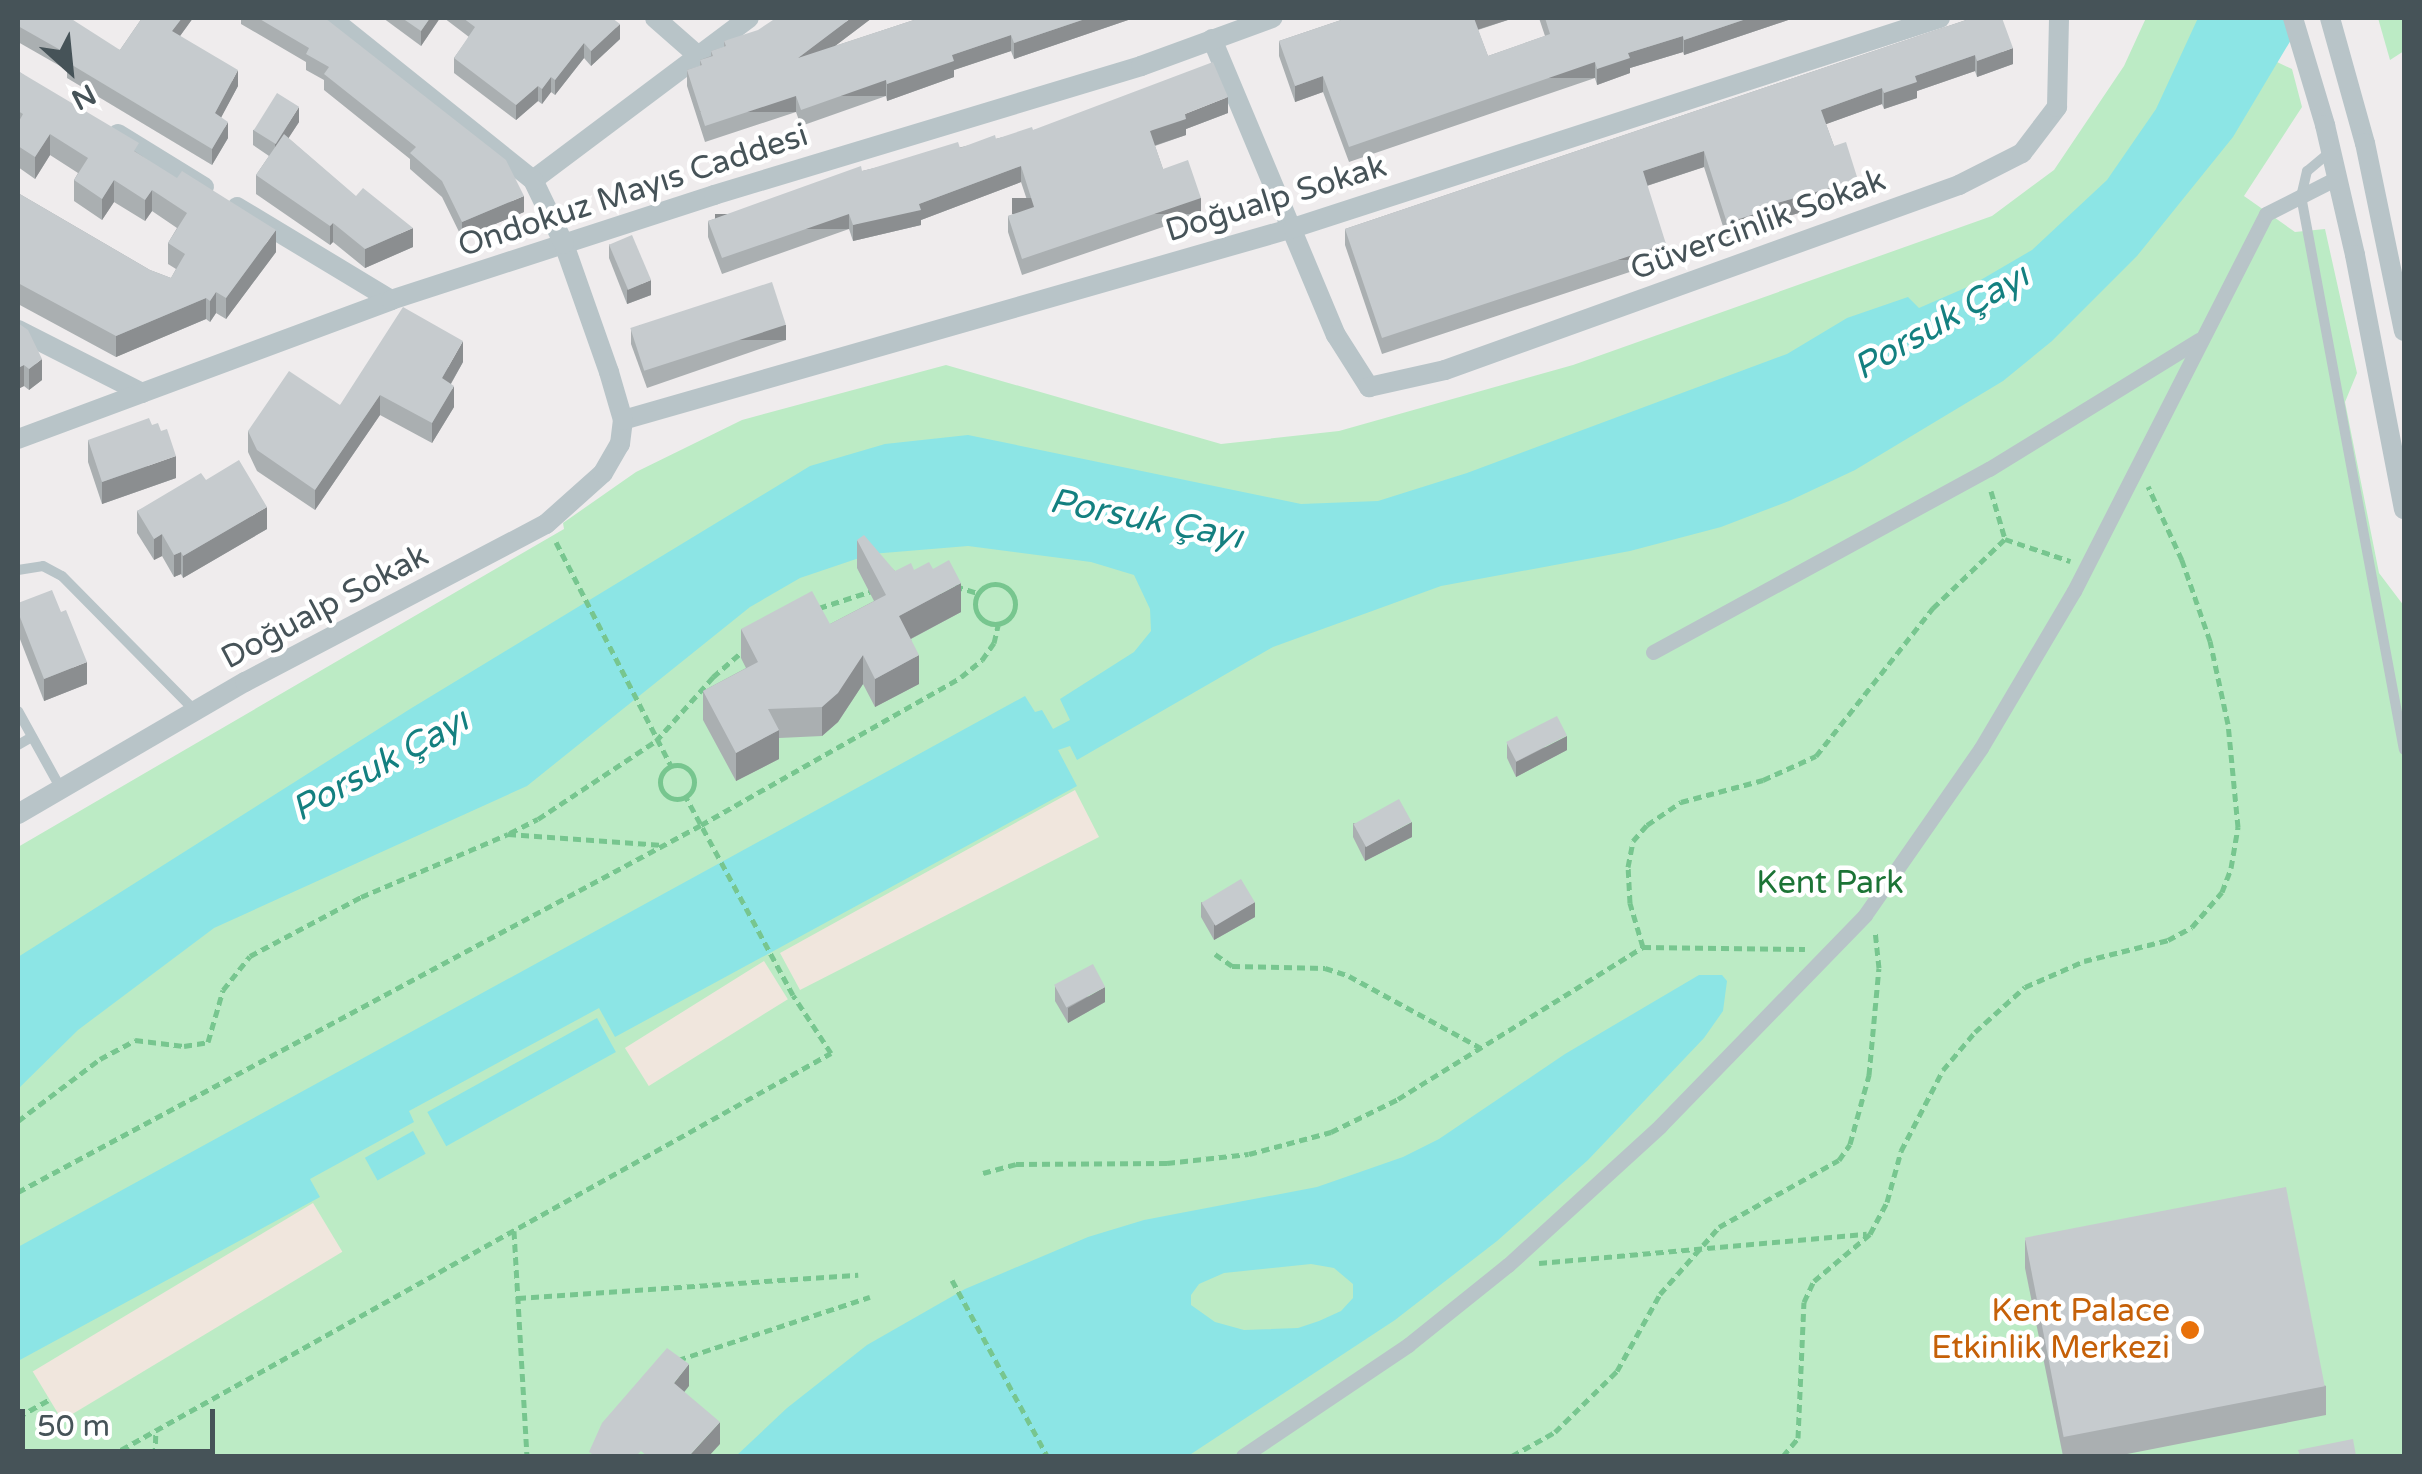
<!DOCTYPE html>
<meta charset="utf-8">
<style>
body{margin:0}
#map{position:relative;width:2422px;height:1474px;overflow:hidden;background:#efeced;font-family:"Varela Round",sans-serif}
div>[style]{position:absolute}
.green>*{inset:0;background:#bcebc5}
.sand>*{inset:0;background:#f0e6dd;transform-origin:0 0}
.water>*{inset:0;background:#8ce5e5;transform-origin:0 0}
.path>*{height:5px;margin-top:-2.5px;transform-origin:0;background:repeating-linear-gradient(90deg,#77c68f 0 8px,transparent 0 13px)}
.path>.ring{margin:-2.5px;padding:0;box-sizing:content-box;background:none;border:5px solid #77c68f;border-radius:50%}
.service>*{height:10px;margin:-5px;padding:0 5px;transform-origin:5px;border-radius:5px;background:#b8c4c8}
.pedestrian>*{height:15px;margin:-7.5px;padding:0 7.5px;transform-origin:7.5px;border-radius:7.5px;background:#b8c4c8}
.minor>*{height:20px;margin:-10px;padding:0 10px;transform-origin:10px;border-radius:10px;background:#b8c4c8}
.wall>*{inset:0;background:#aaafb1}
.shaded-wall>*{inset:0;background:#8b8e90;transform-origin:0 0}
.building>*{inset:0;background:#c6cbce;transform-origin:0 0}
.dots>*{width:28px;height:28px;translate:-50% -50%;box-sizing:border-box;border:5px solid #fff;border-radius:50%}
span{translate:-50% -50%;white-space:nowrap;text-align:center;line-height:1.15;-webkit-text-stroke:9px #fff;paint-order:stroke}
.street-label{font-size:32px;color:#465358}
.park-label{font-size:32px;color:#1c7436}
.food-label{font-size:32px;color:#c56008}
.right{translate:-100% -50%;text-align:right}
.water-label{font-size:35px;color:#148080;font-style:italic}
.frame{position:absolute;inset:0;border:20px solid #465358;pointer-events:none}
.north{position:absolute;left:20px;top:20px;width:100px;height:100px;-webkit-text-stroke:8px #fff;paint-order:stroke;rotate:153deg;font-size:28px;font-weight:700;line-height:40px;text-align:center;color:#465358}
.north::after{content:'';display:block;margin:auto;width:35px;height:45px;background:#465358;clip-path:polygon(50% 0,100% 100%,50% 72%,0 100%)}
.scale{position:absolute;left:20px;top:1409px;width:195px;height:45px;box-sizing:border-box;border:5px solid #465358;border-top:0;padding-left:12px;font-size:30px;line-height:35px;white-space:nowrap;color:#465358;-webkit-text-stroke:8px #fff;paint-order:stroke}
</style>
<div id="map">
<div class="green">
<i style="clip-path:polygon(2146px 18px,2265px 18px,2277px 62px,2292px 69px,2302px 107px,2244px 196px,2295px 232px,2325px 229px,2357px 373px,2345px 402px,2379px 573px,2404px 606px,2404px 1456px,18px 1456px,18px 847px,564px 529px,563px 523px,636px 472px,742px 420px,946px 365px,1221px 444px,1339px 431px,1573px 365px,1992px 216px,2054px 170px,2124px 66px)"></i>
<i style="clip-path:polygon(2378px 18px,2404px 18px,2404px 51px,2390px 60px)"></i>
</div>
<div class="sand">
<i style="clip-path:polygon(1075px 790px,1099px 837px,800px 990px,780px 953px)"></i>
<i style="left:764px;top:961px;width:45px;height:164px;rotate:58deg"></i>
<i style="left:313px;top:1203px;width:57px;height:327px;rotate:59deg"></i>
</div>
<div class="water">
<i style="clip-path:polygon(2198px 18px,2304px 18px,2233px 137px,2137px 256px,2052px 341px,2003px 381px,1855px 470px,1789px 501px,1721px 527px,1630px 551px,1441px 586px,1273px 647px,1077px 760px,1070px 746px,1058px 750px,1077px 786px,615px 1037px,599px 1008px,409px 1111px,414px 1122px,310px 1179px,320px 1197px,18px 1361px,18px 1247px,1025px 696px,1035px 712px,1042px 710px,1053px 729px,1070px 720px,1060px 699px,1134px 652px,1151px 631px,1150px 609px,1134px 575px,1091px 562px,968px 546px,871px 554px,800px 578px,750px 607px,527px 786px,214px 928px,78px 1030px,18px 1089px,18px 957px,410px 709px,810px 466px,885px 444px,968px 435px,1301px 504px,1378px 501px,1467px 473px,1787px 354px,1847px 318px,1908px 297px,1919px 308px,1972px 285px,2032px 250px,2107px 180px,2156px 109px)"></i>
<i style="clip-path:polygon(evenodd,1699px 975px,1722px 975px,1727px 981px,1723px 1011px,1704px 1038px,1588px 1160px,1497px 1241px,1395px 1320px,1188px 1456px,736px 1456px,787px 1408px,867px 1345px,965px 1289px,1088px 1237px,1144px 1220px,1317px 1187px,1403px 1157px,1439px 1139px,1565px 1054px,1699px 975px,1311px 1264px,1334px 1268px,1353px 1284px,1353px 1298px,1341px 1311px,1319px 1321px,1298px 1328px,1244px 1330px,1215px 1322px,1191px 1305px,1191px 1295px,1199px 1284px,1224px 1273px,1311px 1264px)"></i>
<i style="left:597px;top:1018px;width:39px;height:194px;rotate:61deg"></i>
<i style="left:413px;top:1131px;width:26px;height:55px;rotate:61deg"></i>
</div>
<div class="path">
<i style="left:1991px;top:491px;width:50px;rotate:73.7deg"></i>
<i style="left:2005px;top:539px;width:69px;rotate:18.7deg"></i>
<i style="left:556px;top:542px;width:252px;rotate:62.8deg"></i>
<i class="ring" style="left:975px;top:584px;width:35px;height:35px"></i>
<i style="left:955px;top:586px;width:24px;rotate:17deg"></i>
<i style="left:819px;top:608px;width:59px;rotate:-17.8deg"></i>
<i class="ring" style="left:660px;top:765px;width:29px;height:29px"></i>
<i style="left:510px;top:833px;width:31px;rotate:-27deg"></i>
<i style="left:538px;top:819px;width:141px;rotate:-33.5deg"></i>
<i style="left:656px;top:741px;width:86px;rotate:-48.3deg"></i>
<i style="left:713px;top:677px;width:41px;rotate:-41.1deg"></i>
<i style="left:1643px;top:947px;width:46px;rotate:-106.5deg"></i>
<i style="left:1630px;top:903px;width:36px;rotate:-93deg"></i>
<i style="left:1628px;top:867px;width:26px;rotate:-79deg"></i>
<i style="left:1633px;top:841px;width:21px;rotate:-49deg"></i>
<i style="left:1647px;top:825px;width:41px;rotate:-34.1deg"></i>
<i style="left:1681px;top:802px;width:85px;rotate:-15deg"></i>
<i style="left:1763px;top:780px;width:58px;rotate:-24.4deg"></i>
<i style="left:1816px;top:756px;width:189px;rotate:-51.7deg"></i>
<i style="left:1933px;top:608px;width:100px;rotate:-43.8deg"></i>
<i style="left:1215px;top:954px;width:21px;rotate:35deg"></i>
<i style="left:1232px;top:966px;width:93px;rotate:1.2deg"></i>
<i style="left:1325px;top:968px;width:25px;rotate:18deg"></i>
<i style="left:1349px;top:976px;width:148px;rotate:28.6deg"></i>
<i style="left:18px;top:1121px;width:103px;rotate:-37.1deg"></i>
<i style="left:100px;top:1059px;width:40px;rotate:-28deg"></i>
<i style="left:135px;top:1040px;width:49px;rotate:7deg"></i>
<i style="left:184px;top:1046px;width:24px;rotate:-9deg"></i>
<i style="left:208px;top:1042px;width:54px;rotate:-73.9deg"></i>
<i style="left:223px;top:990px;width:43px;rotate:-51.5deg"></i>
<i style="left:250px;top:956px;width:126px;rotate:-28deg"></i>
<i style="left:361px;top:897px;width:160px;rotate:-23.2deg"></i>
<i style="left:508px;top:834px;width:155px;rotate:4.1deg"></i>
<i style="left:983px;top:1173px;width:34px;rotate:-15deg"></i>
<i style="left:1016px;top:1164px;width:151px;rotate:-0.4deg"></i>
<i style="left:1167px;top:1163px;width:82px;rotate:-6.3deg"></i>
<i style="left:1249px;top:1154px;width:85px;rotate:-15deg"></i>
<i style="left:1331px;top:1132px;width:75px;rotate:-26.2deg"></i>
<i style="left:1398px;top:1099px;width:288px;rotate:-31.8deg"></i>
<i style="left:1643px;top:947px;width:162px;rotate:0.7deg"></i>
<i style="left:18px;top:1192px;width:775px;rotate:-28.25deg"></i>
<i style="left:701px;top:825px;width:299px;rotate:-29.6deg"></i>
<i style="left:961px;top:677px;width:27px;rotate:-39deg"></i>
<i style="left:982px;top:660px;width:21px;rotate:-55deg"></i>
<i style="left:994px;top:643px;width:18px;rotate:-77deg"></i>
<i style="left:514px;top:1231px;width:225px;rotate:86.7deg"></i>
<i style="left:1539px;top:1263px;width:329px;rotate:-5.1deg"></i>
<i style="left:952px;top:1280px;width:200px;rotate:61.6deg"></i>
<i style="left:518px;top:1298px;width:341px;rotate:-3.9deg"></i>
<i style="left:678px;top:1360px;width:202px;rotate:-18.2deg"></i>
<i style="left:18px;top:1417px;width:35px;rotate:-29deg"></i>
<i style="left:110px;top:1456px;width:826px;rotate:-29.2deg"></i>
<i style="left:831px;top:1053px;width:69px;rotate:-123.2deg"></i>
<i style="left:793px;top:995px;width:225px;rotate:-118.4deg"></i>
<i style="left:155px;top:1456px;width:24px;rotate:-88deg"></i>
<i style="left:1512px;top:1456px;width:49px;rotate:-29.2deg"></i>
<i style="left:1555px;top:1432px;width:87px;rotate:-44.5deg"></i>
<i style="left:1617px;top:1371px;width:88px;rotate:-60.8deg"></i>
<i style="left:1660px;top:1294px;width:89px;rotate:-48.6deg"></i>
<i style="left:1719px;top:1227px;width:137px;rotate:-29.2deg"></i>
<i style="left:1839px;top:1160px;width:19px;rotate:-55deg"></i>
<i style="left:1850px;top:1144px;width:72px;rotate:-74.6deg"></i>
<i style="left:1869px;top:1075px;width:107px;rotate:-84.7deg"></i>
<i style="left:1879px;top:968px;width:36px;rotate:-96deg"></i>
<i style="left:1783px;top:1456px;width:23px;rotate:-50deg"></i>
<i style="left:1798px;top:1438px;width:136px;rotate:-87.5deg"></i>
<i style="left:1804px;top:1302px;width:23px;rotate:-65deg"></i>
<i style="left:1814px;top:1281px;width:73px;rotate:-40deg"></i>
<i style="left:1870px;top:1234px;width:36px;rotate:-62deg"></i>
<i style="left:1887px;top:1202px;width:53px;rotate:-74.6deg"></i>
<i style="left:1901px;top:1151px;width:91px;rotate:-62.6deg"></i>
<i style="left:1943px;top:1070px;width:50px;rotate:-49.9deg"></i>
<i style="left:1975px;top:1032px;width:67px;rotate:-42deg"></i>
<i style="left:2025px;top:987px;width:64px;rotate:-23.8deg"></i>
<i style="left:2084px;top:961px;width:87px;rotate:-14deg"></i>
<i style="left:2168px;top:940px;width:27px;rotate:-28deg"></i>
<i style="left:2192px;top:927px;width:46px;rotate:-49.4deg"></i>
<i style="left:2222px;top:892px;width:26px;rotate:-69deg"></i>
<i style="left:2231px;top:868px;width:42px;rotate:-80.3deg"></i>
<i style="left:2238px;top:827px;width:103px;rotate:-95.5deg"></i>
<i style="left:2228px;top:724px;width:85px;rotate:-102.2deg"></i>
<i style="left:2210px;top:641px;width:86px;rotate:-109.1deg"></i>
<i style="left:2182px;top:560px;width:81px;rotate:-114.7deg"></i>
</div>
<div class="service">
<i style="left:2330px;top:152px;width:30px;rotate:140deg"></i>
<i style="left:2307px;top:171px;width:26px;rotate:103deg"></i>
<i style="left:2301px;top:196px;width:563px;rotate:79.47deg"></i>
<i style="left:18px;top:570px;width:25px;rotate:-9deg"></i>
<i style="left:43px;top:566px;width:21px;rotate:28deg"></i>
<i style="left:62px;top:576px;width:190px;rotate:45.4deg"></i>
<i style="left:18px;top:711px;width:89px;rotate:61.1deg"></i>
<i style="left:18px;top:745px;width:16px;rotate:-30deg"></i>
</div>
<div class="pedestrian">
<i style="left:1653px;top:652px;width:383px;rotate:-28.6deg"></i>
<i style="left:1989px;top:469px;width:246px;rotate:-31.6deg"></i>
<i style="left:1243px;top:1456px;width:199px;rotate:-33.9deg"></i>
<i style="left:1408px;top:1345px;width:128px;rotate:-38.7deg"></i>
<i style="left:1508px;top:1265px;width:206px;rotate:-42.4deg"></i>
<i style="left:1660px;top:1126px;width:294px;rotate:-45.8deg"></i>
<i style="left:1865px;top:915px;width:203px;rotate:-55.2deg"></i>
<i style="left:1981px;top:748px;width:182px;rotate:-59.4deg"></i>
<i style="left:2074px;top:591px;width:423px;rotate:-63deg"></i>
<i style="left:2266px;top:214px;width:80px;rotate:-26.9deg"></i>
</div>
<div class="minor">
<i style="left:655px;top:18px;width:55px;rotate:41.3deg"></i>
<i style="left:2293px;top:18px;width:112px;rotate:73.3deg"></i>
<i style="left:2325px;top:125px;width:133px;rotate:77deg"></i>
<i style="left:2355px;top:255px;width:259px;rotate:79.1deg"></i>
<i style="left:2330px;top:18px;width:130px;rotate:74.4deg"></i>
<i style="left:2365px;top:143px;width:192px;rotate:78.3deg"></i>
<i style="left:1212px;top:39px;width:321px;rotate:67.3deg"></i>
<i style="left:1336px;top:335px;width:62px;rotate:57.6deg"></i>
<i style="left:1369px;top:387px;width:78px;rotate:-12.6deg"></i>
<i style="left:1445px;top:370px;width:546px;rotate:-19.79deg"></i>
<i style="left:1959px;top:185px;width:71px;rotate:-26.9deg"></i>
<i style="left:2022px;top:153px;width:58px;rotate:-52.7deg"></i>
<i style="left:2057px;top:107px;width:89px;rotate:-88.7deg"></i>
<i style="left:118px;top:134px;width:101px;rotate:31.6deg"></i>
<i style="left:533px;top:180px;width:270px;rotate:-36.9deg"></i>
<i style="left:237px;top:207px;width:180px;rotate:31.1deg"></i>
<i style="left:18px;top:330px;width:139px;rotate:26.9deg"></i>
<i style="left:623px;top:420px;width:697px;rotate:-15.99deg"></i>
<i style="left:1293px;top:228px;width:680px;rotate:-17.98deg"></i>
<i style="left:18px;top:439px;width:398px;rotate:-20.4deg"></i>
<i style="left:391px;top:300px;width:340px;rotate:-18deg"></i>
<i style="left:714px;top:195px;width:446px;rotate:-16.8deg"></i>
<i style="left:1141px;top:66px;width:140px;rotate:-20.1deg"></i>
<i style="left:18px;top:814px;width:263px;rotate:-30.2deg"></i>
<i style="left:245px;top:682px;width:340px;rotate:-27.7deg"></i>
<i style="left:546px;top:524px;width:76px;rotate:-41.8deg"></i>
<i style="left:603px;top:473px;width:34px;rotate:-60deg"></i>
<i style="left:620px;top:444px;width:24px;rotate:-83deg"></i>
<i style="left:623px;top:420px;width:50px;rotate:-106.3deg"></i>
<i style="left:609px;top:372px;width:136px;rotate:-109.4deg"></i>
<i style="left:564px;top:244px;width:71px;rotate:-115.8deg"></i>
<i style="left:533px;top:180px;width:259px;rotate:-141.3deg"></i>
</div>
<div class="wall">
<i style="clip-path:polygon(18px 18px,120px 50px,142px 18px,193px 18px,180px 36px,238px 86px,221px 117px,228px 138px,212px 165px,67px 78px,67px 70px,18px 42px)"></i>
<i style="clip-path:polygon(241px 18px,325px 18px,524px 212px,462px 238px,442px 197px,410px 169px,410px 159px,324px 90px,324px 80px,306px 70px,306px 62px,241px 24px)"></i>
<i style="clip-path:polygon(383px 18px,440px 18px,421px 46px)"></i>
<i style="clip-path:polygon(444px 18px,612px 18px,620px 39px,591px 66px,584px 58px,555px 95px,551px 92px,542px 104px,538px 101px,516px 120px,454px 73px,454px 58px,469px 37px)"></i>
<i style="clip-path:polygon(872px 18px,835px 46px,920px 18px,1134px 18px,1014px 59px,1011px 51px,954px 70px,954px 77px,887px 101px,886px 96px,801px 126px,796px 112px,705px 142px,687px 86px,687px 70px,700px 66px,700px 60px,711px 56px,711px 51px,724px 47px,724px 41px)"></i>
<i style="clip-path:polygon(1347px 18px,1514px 18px,1478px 30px,1488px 56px,1545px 36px,1539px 18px,1794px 18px,1684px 55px,1683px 52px,1630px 68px,1630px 73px,1597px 85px,1595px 78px,1349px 162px,1323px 92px,1295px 102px,1279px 56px,1279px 41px)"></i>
<i style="clip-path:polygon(1972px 18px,2013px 64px,1977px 77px,1975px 71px,1917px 91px,1917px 98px,1884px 109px,1882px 104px,1826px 124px,1834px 146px,1858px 196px,1761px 224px,1761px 228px,1727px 239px,1704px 167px,1647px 186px,1666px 260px,1382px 354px,1345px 245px,1345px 229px)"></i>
<i style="clip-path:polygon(18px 71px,139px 154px,276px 252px,226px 319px,216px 313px,210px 322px,206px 319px,116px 357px,18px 304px,18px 193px,150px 270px,171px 278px,176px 269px,168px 264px,168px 243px,177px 228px,152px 211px,145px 221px,114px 202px,102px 220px,74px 201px,74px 180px,78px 173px,50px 155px,35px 179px,18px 167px)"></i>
<i style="clip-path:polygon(1228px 113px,1186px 129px,1186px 135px,1155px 146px,1163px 169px,1201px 214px,1022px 275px,1008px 232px,1008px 216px,1030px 209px,1021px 182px,921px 220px,921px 225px,853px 241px,849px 229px,722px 274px,708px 237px,708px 221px,862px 171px,1033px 130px)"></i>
<i style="clip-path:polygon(299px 122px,288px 138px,413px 247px,365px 268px,333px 242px,330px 245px,256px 194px,256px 175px,269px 156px,253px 145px,253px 130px)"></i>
<i style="clip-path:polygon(609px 244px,651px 295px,627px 304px,609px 258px)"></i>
<i style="clip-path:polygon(18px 323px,42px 380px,29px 390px,24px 386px,18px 389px)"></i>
<i style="clip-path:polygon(631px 329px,786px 340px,647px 388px,631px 344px)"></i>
<i style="clip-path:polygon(463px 362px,451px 384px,454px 407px,432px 443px,380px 415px,315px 510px,257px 471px,248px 452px,248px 431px,340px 405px)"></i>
<i style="clip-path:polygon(88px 440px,176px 478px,102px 504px,88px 462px)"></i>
<i style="clip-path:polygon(206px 480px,267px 529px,183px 578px,181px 574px,174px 577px,162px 556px,154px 560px,137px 533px,137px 511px)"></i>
<i style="clip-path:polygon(857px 540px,895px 571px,914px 570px,961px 612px,911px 639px,919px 684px,875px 707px,863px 684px,838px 722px,822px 736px,779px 738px,779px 759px,736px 781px,703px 720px,703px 691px,746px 668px,741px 658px,741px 629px,830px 624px,874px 601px,857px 568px)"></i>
<i style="clip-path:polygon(18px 603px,87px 684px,44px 701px,18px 634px)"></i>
<i style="clip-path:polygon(1507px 743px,1567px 750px,1516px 777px,1507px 758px)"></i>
<i style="clip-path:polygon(1353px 823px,1412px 837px,1365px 861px,1353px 837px)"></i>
<i style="clip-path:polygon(1201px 902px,1255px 917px,1214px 940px,1201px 917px)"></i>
<i style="clip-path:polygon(1055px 986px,1105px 1002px,1068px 1023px,1055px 1001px)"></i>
<i style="clip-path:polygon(2025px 1240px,2326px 1386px,2326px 1415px,2117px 1456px,2063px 1456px,2025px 1268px)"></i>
</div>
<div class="shaded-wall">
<i style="clip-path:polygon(182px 18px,193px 18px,172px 47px,172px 31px)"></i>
<i style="clip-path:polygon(430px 18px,440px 18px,421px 46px,421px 31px)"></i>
<i style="clip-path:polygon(851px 18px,872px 18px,798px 74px,798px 58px)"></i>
<i style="clip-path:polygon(1088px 18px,1134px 18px,1014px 59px,1014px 43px)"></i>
<i style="clip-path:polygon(1473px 18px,1514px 18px,1473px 31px)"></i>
<i style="clip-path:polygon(1749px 18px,1794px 18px,1684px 55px,1684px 40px)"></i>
<i style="clip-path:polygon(620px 24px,620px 39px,591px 66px,591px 51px)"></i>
<i style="clip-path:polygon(1011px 35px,1011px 51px,954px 70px,954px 77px,887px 101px,887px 84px,952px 55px)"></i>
<i style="clip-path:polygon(1683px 36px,1683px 52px,1630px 68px,1630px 73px,1597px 85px,1597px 69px,1628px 53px)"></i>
<i style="clip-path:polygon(584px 43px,584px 58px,555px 95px,555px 80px)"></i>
<i style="clip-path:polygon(2013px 48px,2013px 64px,1977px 77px,1977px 61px)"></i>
<i style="clip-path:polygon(1975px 55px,1975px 71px,1917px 91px,1917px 98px,1884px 109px,1884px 93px,1915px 76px)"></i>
<i style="left:1595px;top:62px;width:16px;height:260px;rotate:90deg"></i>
<i style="clip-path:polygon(238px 70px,238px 86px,215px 129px,215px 113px)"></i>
<i style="clip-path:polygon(1323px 76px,1323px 92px,1295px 102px,1295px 86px)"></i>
<i style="clip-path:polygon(551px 77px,551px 92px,542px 104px,542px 89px)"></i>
<i style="left:886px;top:80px;width:16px;height:90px;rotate:90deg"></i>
<i style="clip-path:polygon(538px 86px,538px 101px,516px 120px,516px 105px)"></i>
<i style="clip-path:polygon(1882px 88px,1882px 104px,1821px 126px,1821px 110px)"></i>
<i style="left:796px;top:96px;width:16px;height:96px;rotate:90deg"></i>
<i style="clip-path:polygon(1228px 97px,1228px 113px,1186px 129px,1186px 135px,1150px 147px,1150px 131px,1185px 114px)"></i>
<i style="clip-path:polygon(299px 107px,299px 122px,275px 159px,275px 144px)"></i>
<i style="clip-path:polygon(228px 122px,228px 138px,212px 165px,212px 149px)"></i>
<i style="clip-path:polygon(50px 134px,50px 155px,35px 179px,35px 157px)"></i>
<i style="clip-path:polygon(1704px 151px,1704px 167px,1643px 187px,1643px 171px)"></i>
<i style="clip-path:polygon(1021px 166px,1021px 182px,921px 220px,921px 225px,853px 241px,853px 225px,919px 204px)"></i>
<i style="clip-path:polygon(114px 180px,114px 202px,102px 220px,102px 199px)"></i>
<i style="clip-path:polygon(1858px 180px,1858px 196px,1761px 224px,1761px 228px,1727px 239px,1727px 223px,1760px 208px)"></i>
<i style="clip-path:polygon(152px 190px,152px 211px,145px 221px,145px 200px)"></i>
<i style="clip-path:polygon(524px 196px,524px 212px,462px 238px,462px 222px)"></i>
<i style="left:1201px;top:198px;width:16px;height:189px;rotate:90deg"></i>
<i style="left:849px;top:214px;width:15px;height:134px;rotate:90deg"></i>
<i style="clip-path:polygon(333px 223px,333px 242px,330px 245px,330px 226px)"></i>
<i style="clip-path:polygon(413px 228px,413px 247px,365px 268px,365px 249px)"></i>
<i style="clip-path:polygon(276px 230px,276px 252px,226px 319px,226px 298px)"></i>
<i style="left:1666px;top:244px;width:16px;height:299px;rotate:90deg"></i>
<i style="clip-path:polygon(651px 280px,651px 295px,627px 304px,627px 290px)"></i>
<i style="clip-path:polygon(216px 292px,216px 313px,210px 322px,210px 301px)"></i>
<i style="clip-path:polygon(206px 298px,206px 319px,116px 357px,116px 336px)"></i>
<i style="left:786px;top:325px;width:15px;height:147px;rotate:90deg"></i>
<i style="clip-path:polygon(463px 341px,463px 362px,442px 399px,442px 378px)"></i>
<i style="clip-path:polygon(42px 359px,42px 380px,29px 390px,29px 369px)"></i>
<i style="clip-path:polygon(24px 365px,24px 386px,18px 389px,18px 368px)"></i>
<i style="clip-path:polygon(454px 386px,454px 407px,432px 443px,432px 423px)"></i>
<i style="clip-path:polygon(380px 395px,380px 415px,315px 510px,315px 490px)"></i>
<i style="clip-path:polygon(176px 456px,176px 478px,102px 504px,102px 482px)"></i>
<i style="clip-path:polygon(267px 507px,267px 529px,183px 578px,183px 556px)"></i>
<i style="clip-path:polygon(162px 534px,162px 556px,154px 560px,154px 539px)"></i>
<i style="clip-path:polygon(181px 552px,181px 574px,174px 577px,174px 555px)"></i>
<i style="clip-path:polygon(961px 583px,961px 612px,899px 645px,899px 616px)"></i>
<i style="clip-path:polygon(863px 655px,863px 684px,838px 722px,822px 736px,822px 707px)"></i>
<i style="clip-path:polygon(919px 655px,919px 684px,875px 707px,875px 679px)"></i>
<i style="clip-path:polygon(87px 662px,87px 684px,44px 701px,44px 679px)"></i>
<i style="clip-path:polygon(779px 730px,779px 759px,736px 781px,736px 753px)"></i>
<i style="clip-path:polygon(1567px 736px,1567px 750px,1516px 777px,1516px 762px)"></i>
<i style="clip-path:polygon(1412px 822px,1412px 837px,1365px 861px,1365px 847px)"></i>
<i style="clip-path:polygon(1255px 902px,1255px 917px,1214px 940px,1214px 925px)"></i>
<i style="clip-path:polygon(1105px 987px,1105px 1002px,1068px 1023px,1068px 1008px)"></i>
<i style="clip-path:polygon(689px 1364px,689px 1386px,674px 1405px,674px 1383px)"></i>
<i style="clip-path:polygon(720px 1422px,720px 1444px,709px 1456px,689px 1456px)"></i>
</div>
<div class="building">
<i style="clip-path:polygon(18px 18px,70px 18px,120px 50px,142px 18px,182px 18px,172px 31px,238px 70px,215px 113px,228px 122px,212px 149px,67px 62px,71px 56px,18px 26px)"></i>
<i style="clip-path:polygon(258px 18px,325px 18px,506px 160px,524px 196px,462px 222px,442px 181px,410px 153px,416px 147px,324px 74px,329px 67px,306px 54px,309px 48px)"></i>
<i style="clip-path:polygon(402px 18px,430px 18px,421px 31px)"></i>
<i style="clip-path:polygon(463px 18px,612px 18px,620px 24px,591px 51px,584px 43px,555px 80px,551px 77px,542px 89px,538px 86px,516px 105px,454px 58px,475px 27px)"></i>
<i style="clip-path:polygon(776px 18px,851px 18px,798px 58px,920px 18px,1088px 18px,1014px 43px,1011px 35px,952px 55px,954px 61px,887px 84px,886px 80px,801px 110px,796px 96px,705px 126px,687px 70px,702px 65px,700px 60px,713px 56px,711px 51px,726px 46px,724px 41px,758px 30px)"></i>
<i style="clip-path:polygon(1347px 18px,1474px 18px,1488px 56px,1550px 34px,1545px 18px,1749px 18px,1684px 40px,1683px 36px,1628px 53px,1630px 58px,1597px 69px,1595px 62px,1349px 147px,1323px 76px,1295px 86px,1279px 41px)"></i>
<i style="clip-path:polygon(1972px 18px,2002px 18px,2013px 48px,1977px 61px,1975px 55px,1915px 76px,1917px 82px,1884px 93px,1882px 88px,1821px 110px,1834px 146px,1846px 142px,1858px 180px,1760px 208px,1761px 212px,1727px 223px,1704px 151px,1643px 171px,1666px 244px,1382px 338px,1345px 229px)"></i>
<i style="clip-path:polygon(1213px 62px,1228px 97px,1185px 114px,1186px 119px,1150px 131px,1163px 169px,1188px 160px,1201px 198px,1022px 259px,1008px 216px,1034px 207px,1021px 166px,919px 204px,921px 210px,853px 225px,849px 214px,722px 258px,708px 221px,861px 166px,862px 171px,870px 169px,958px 142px,960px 148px,995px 135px,996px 139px,1032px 127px,1033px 130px)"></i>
<i style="clip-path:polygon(18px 71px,139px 143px,134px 151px,177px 178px,182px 171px,276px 230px,226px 298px,216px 292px,210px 301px,206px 298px,116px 336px,18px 283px,18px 193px,150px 270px,171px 278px,185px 254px,168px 243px,187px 213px,152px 190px,145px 200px,114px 180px,102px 199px,74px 180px,88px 158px,50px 134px,35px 157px,18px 146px,18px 123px,23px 114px,18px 111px)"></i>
<i style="left:277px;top:93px;width:26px;height:44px;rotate:32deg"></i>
<i style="clip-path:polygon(284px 134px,356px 196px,363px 188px,413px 228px,365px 249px,333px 223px,330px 226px,256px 175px)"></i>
<i style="left:632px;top:235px;width:49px;height:25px;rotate:67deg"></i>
<i style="left:772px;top:282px;width:45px;height:149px;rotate:72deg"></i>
<i style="clip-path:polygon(403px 307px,463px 341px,442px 378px,454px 386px,432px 423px,380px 395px,315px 490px,257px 450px,248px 431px,289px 371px,340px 405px)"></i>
<i style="clip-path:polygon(18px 323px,28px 330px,42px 359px,29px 369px,24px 365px,18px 368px)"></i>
<i style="clip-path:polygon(149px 418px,152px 425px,158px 423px,161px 431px,167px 429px,176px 456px,102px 482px,88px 440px)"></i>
<i style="clip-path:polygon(239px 460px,267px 507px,183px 556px,181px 552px,174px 555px,162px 534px,154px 539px,137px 511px,201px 473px,206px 480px)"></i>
<i style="clip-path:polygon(864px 535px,895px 571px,911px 563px,914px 570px,929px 562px,933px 569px,949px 560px,961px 583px,899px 616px,919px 655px,875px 679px,863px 655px,838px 693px,822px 707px,768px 709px,779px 730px,736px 753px,703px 691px,758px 662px,741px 629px,812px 591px,830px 624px,886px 595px,857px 540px)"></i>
<i style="clip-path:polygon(52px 590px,61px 612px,66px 610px,87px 662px,44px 679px,18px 612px,18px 603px)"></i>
<i style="left:1557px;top:716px;width:22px;height:57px;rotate:63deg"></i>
<i style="left:1399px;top:799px;width:26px;height:52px;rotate:61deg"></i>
<i style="left:1241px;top:879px;width:27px;height:46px;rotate:59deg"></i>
<i style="left:1093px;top:964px;width:26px;height:44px;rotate:62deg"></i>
<i style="left:2286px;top:1187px;width:203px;height:266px;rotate:79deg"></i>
<i style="clip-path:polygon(667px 1348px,689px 1364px,674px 1383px,720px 1422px,689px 1456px,647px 1456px,641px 1451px,636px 1456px,595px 1456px,589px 1452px,602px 1423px)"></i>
<i style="clip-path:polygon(2353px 1439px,2356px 1456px,2300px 1456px,2298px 1450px)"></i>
</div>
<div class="dots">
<i style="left:2190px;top:1330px;background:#e8710a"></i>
</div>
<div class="street-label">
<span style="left:633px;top:191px;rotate:-18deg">Ondokuz Mayıs Caddesi</span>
<span style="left:1276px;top:199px;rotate:-17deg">Doğualp Sokak</span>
<span style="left:1758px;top:225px;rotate:-20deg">Güvercinlik Sokak</span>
<span style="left:325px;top:607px;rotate:-28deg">Doğualp Sokak</span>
</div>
<div class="park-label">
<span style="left:1830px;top:883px">Kent Park</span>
</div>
<div class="food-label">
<span class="right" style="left:2170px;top:1330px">Kent Palace<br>Etkinlik Merkezi</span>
</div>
<div class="water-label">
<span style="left:1941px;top:322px;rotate:-30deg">Porsuk Çayı</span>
<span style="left:1146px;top:519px;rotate:11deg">Porsuk Çayı</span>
<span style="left:380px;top:765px;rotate:-29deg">Porsuk Çayı</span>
</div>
<div class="frame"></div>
<div class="north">N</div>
<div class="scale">50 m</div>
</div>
